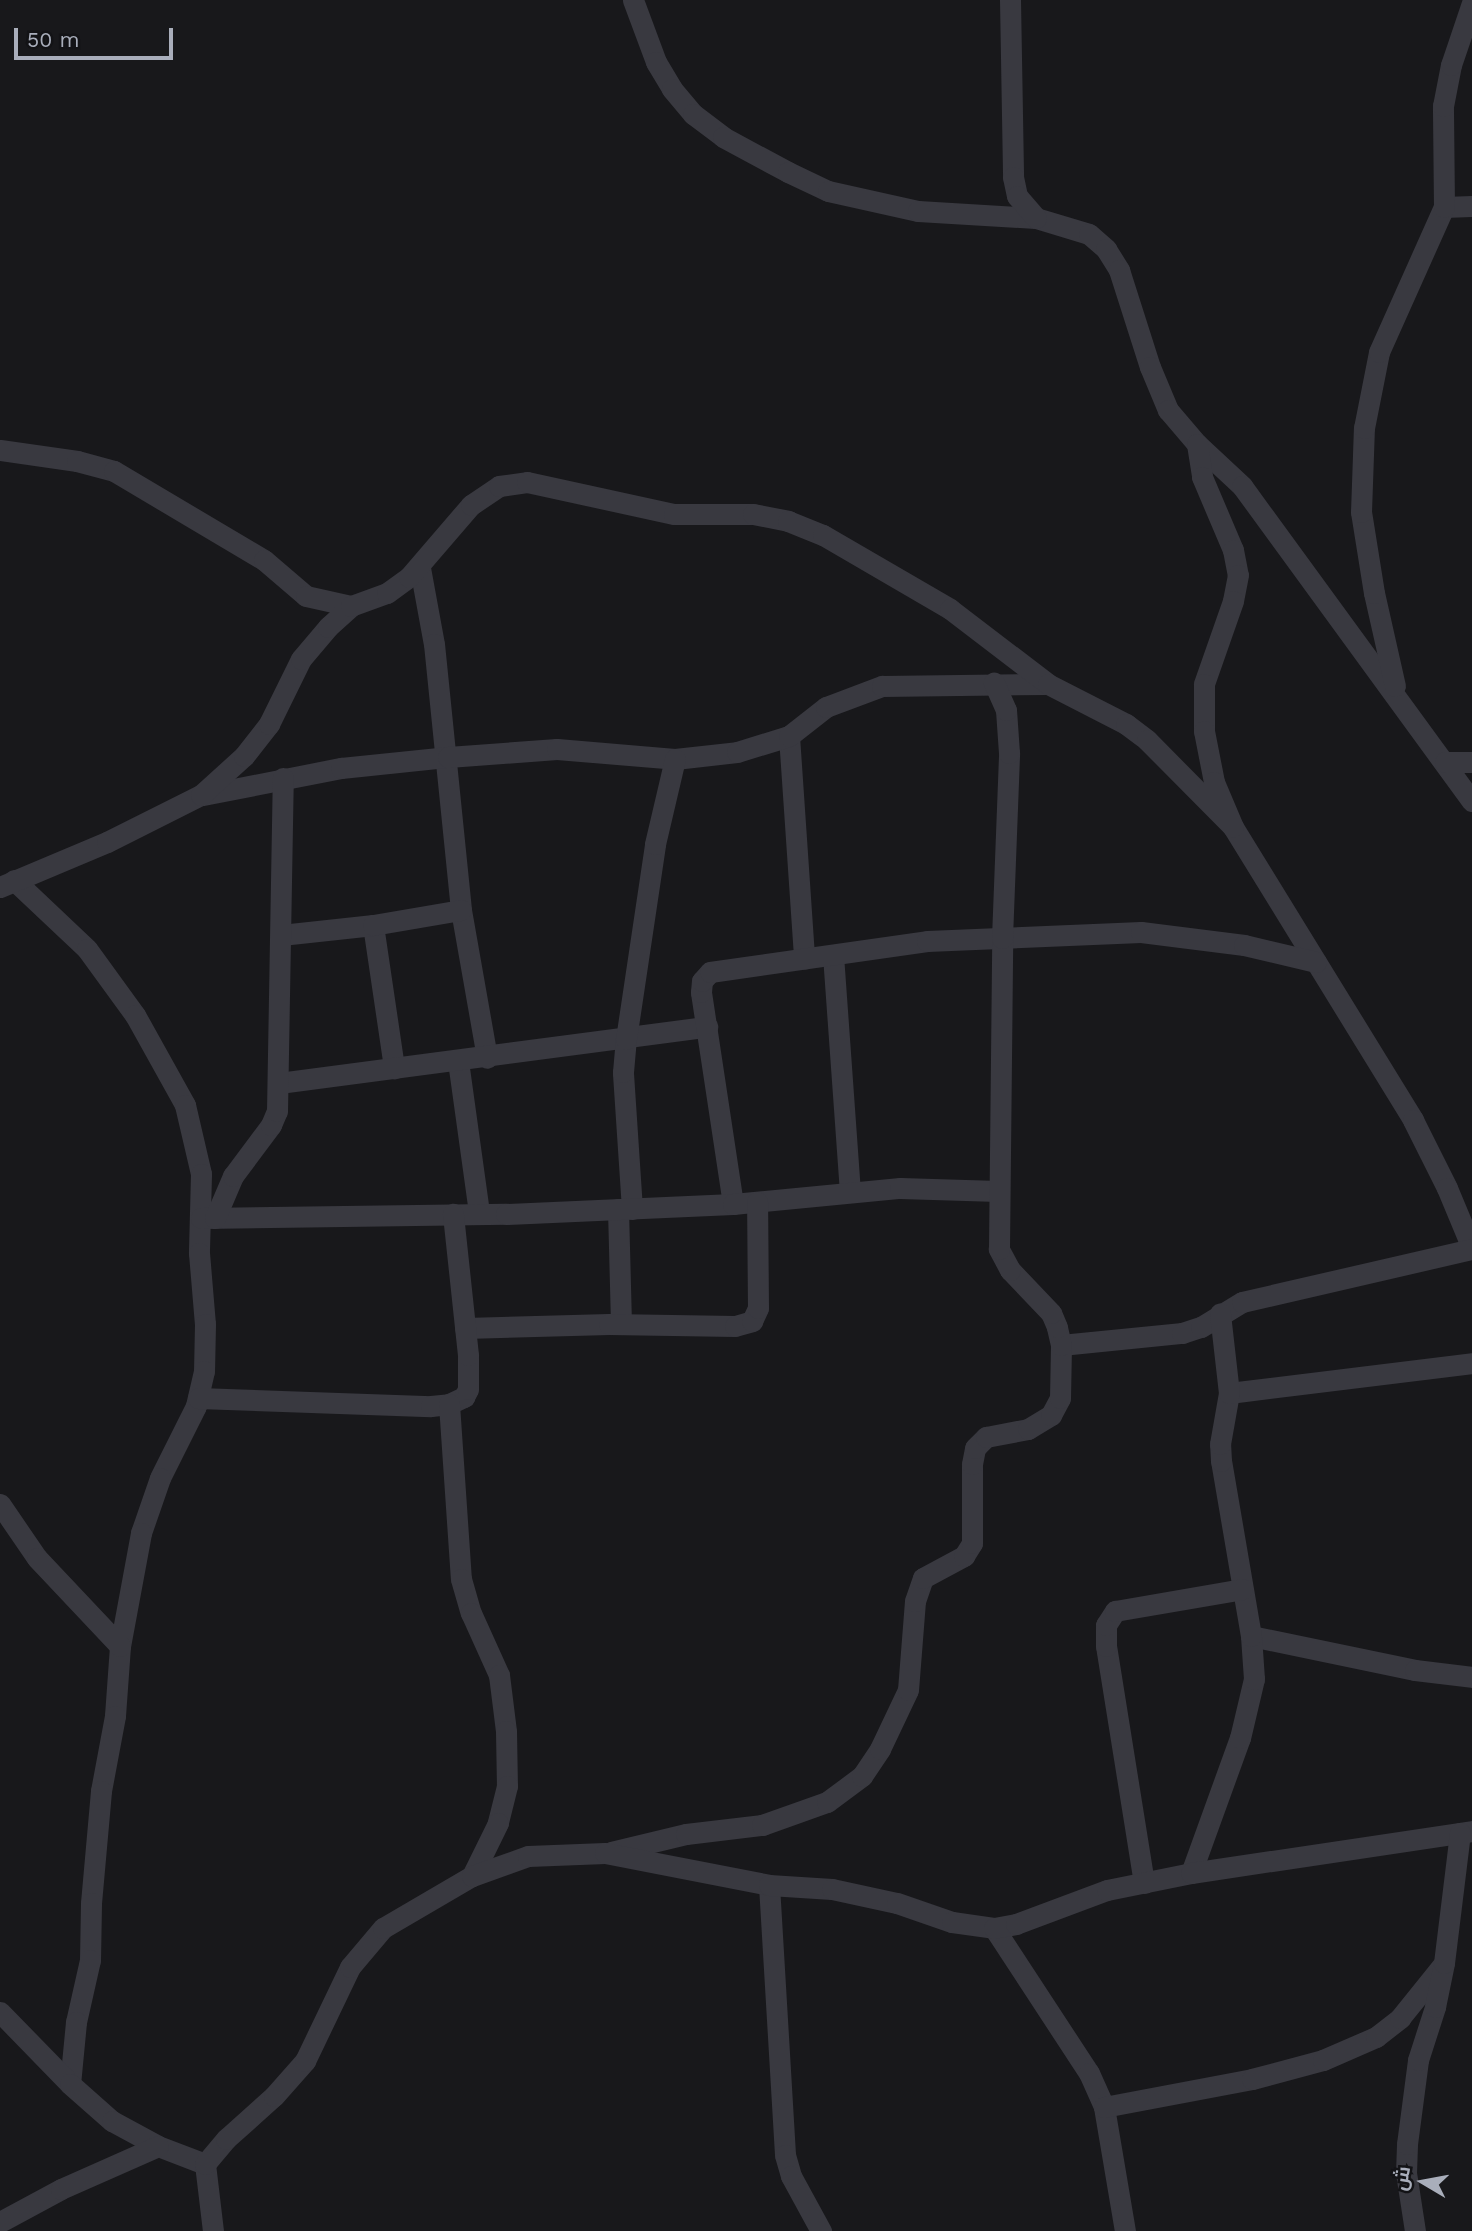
<!DOCTYPE html>
<meta charset="utf-8">
<style>
body{margin:0}
#map{position:relative;width:1472px;height:2231px;overflow:hidden;background:#18181b;font-family:"Work Sans",Cairo,sans-serif}
div>[style]{position:absolute}
.street>*{height:21px;margin:-10.5px;padding:0 10.5px;transform-origin:10.5px;border-radius:10.5px;background:#393940}
span{translate:-50% -50%;white-space:nowrap;text-align:center;line-height:1.15;-webkit-text-stroke:5px #131316;paint-order:stroke}
.north{position:absolute;left:1388px;top:2147px;width:70px;height:70px;-webkit-text-stroke:5px #131316;paint-order:stroke;rotate:280deg;font-size:19px;font-weight:700;line-height:28px;text-align:center;color:#a9aebb}
.north::after{content:'';display:block;margin:auto;width:24px;height:32px;background:#a9aebb;clip-path:polygon(50% 0,100% 100%,50% 72%,0 100%)}
.scale{position:absolute;left:14px;top:28px;width:159px;height:32px;box-sizing:border-box;border:4px solid #a9aebb;border-top:0;padding-left:9px;font-size:21px;line-height:24px;white-space:nowrap;color:#a9aebb;-webkit-text-stroke:5px #131316;paint-order:stroke}
</style>
<div id="map">
<div class="street">
<i style="left:633px;top:0;width:66px;rotate:69.6deg"></i>
<i style="left:656px;top:62px;width:31px;rotate:59deg"></i>
<i style="left:672px;top:89px;width:33px;rotate:50deg"></i>
<i style="left:693px;top:114px;width:38px;rotate:37deg"></i>
<i style="left:723px;top:137px;width:74px;rotate:28.3deg"></i>
<i style="left:788px;top:172px;width:44px;rotate:25.4deg"></i>
<i style="left:828px;top:191px;width:92px;rotate:12.5deg"></i>
<i style="left:918px;top:211px;width:118px;rotate:3.4deg"></i>
<i style="left:1036px;top:218px;width:55px;rotate:16.8deg"></i>
<i style="left:1089px;top:234px;width:23px;rotate:41deg"></i>
<i style="left:1106px;top:249px;width:25px;rotate:58deg"></i>
<i style="left:1119px;top:270px;width:102px;rotate:72.3deg"></i>
<i style="left:1150px;top:367px;width:47px;rotate:67.3deg"></i>
<i style="left:1168px;top:410px;width:45px;rotate:49.5deg"></i>
<i style="left:1197px;top:444px;width:62px;rotate:43deg"></i>
<i style="left:1242px;top:486px;width:390px;rotate:53.9deg"></i>
<i style="left:1010px;top:0;width:177px;rotate:89deg"></i>
<i style="left:1013px;top:177px;width:19px;rotate:78deg"></i>
<i style="left:1017px;top:196px;width:29px;rotate:49deg"></i>
<i style="left:1444px;top:207px;width:28px;rotate:-2deg"></i>
<i style="left:1197px;top:444px;width:33px;rotate:81deg"></i>
<i style="left:1202px;top:477px;width:79px;rotate:67deg"></i>
<i style="left:1233px;top:550px;width:25px;rotate:79deg"></i>
<i style="left:1238px;top:575px;width:26px;rotate:101deg"></i>
<i style="left:1233px;top:601px;width:88px;rotate:109.3deg"></i>
<i style="left:1204px;top:684px;width:47px;rotate:90deg"></i>
<i style="left:1204px;top:731px;width:52px;rotate:78.9deg"></i>
<i style="left:1214px;top:782px;width:49px;rotate:67.1deg"></i>
<i style="left:1233px;top:827px;width:344px;rotate:58.4deg"></i>
<i style="left:1413px;top:1120px;width:76px;rotate:63.4deg"></i>
<i style="left:1447px;top:1188px;width:65px;rotate:67.4deg"></i>
<i style="left:0;top:450px;width:78px;rotate:8.1deg"></i>
<i style="left:77px;top:461px;width:38px;rotate:15deg"></i>
<i style="left:114px;top:471px;width:174px;rotate:30.7deg"></i>
<i style="left:264px;top:560px;width:55px;rotate:40.6deg"></i>
<i style="left:306px;top:596px;width:46px;rotate:12.5deg"></i>
<i style="left:420px;top:568px;width:77px;rotate:79.6deg"></i>
<i style="left:434px;top:644px;width:267px;rotate:84.2deg"></i>
<i style="left:461px;top:910px;width:150px;rotate:80deg"></i>
<i style="left:1395px;top:686px;width:95px;rotate:-102.7deg"></i>
<i style="left:1374px;top:593px;width:82px;rotate:-99.1deg"></i>
<i style="left:1361px;top:512px;width:84px;rotate:-88deg"></i>
<i style="left:1364px;top:428px;width:77px;rotate:-78.8deg"></i>
<i style="left:1379px;top:352px;width:159px;rotate:-65.9deg"></i>
<i style="left:1444px;top:207px;width:101px;rotate:-90.6deg"></i>
<i style="left:1443px;top:106px;width:42px;rotate:-79deg"></i>
<i style="left:1451px;top:65px;width:65px;rotate:-71.3deg"></i>
<i style="left:789px;top:736px;width:223px;rotate:86.1deg"></i>
<i style="left:1445px;top:762px;width:27px"></i>
<i style="left:203px;top:795px;width:141px;rotate:-11.1deg"></i>
<i style="left:341px;top:768px;width:108px;rotate:-5.9deg"></i>
<i style="left:448px;top:757px;width:109px;rotate:-4.2deg"></i>
<i style="left:557px;top:749px;width:118px;rotate:4.8deg"></i>
<i style="left:675px;top:759px;width:62px;rotate:-6.4deg"></i>
<i style="left:737px;top:752px;width:54px;rotate:-17.1deg"></i>
<i style="left:789px;top:736px;width:47px;rotate:-38.1deg"></i>
<i style="left:826px;top:707px;width:60px;rotate:-20.6deg"></i>
<i style="left:882px;top:686px;width:166px;rotate:-0.7deg"></i>
<i style="left:14px;top:880px;width:100px;rotate:43.4deg"></i>
<i style="left:87px;top:949px;width:82px;rotate:54deg"></i>
<i style="left:135px;top:1015px;width:103px;rotate:60.9deg"></i>
<i style="left:185px;top:1105px;width:71px;rotate:76.9deg"></i>
<i style="left:201px;top:1174px;width:79px;rotate:91.5deg"></i>
<i style="left:199px;top:1253px;width:71px;rotate:85.2deg"></i>
<i style="left:205px;top:1324px;width:47px;rotate:91.2deg"></i>
<i style="left:204px;top:1371px;width:36px;rotate:103deg"></i>
<i style="left:196px;top:1406px;width:80px;rotate:116.6deg"></i>
<i style="left:160px;top:1478px;width:58px;rotate:109.1deg"></i>
<i style="left:141px;top:1533px;width:115px;rotate:100.5deg"></i>
<i style="left:120px;top:1646px;width:70px;rotate:94.1deg"></i>
<i style="left:115px;top:1716px;width:76px;rotate:100.6deg"></i>
<i style="left:101px;top:1791px;width:112px;rotate:95.1deg"></i>
<i style="left:91px;top:1903px;width:57px;rotate:91deg"></i>
<i style="left:90px;top:1960px;width:64px;rotate:102.7deg"></i>
<i style="left:76px;top:2022px;width:62px;rotate:95.5deg"></i>
<i style="left:0;top:887px;width:116px;rotate:-22.8deg"></i>
<i style="left:107px;top:842px;width:105px;rotate:-26.6deg"></i>
<i style="left:201px;top:795px;width:58px;rotate:-42.2deg"></i>
<i style="left:244px;top:756px;width:41px;rotate:-52deg"></i>
<i style="left:269px;top:724px;width:72px;rotate:-63.8deg"></i>
<i style="left:301px;top:659px;width:42px;rotate:-49.8deg"></i>
<i style="left:328px;top:627px;width:31px;rotate:-42deg"></i>
<i style="left:351px;top:606px;width:38px;rotate:-20deg"></i>
<i style="left:387px;top:593px;width:27px;rotate:-36deg"></i>
<i style="left:409px;top:577px;width:95px;rotate:-49.3deg"></i>
<i style="left:471px;top:505px;width:34px;rotate:-34deg"></i>
<i style="left:499px;top:486px;width:28px;rotate:-8deg"></i>
<i style="left:527px;top:482px;width:150px;rotate:12.3deg"></i>
<i style="left:674px;top:514px;width:79px"></i>
<i style="left:753px;top:514px;width:36px;rotate:11deg"></i>
<i style="left:788px;top:521px;width:38px;rotate:22deg"></i>
<i style="left:823px;top:535px;width:147px;rotate:30.2deg"></i>
<i style="left:950px;top:609px;width:123px;rotate:37.4deg"></i>
<i style="left:1048px;top:684px;width:88px;rotate:27.1deg"></i>
<i style="left:1126px;top:724px;width:26px;rotate:37deg"></i>
<i style="left:1147px;top:740px;width:122px;rotate:45.3deg"></i>
<i style="left:373px;top:925px;width:145px;rotate:81.6deg"></i>
<i style="left:281px;top:935px;width:93px;rotate:-6.2deg"></i>
<i style="left:373px;top:925px;width:89px;rotate:-9.7deg"></i>
<i style="left:833px;top:955px;width:236px;rotate:85.9deg"></i>
<i style="left:458px;top:1061px;width:153px;rotate:82.1deg"></i>
<i style="left:279px;top:1083px;width:432px;rotate:-7.5deg"></i>
<i style="left:733px;top:1204px;width:214px;rotate:-98.6deg"></i>
<i style="left:701px;top:992px;width:11px;rotate:-85deg"></i>
<i style="left:702px;top:981px;width:12px;rotate:-48deg"></i>
<i style="left:710px;top:972px;width:219px;rotate:-8.1deg"></i>
<i style="left:927px;top:941px;width:214px;rotate:-2.4deg"></i>
<i style="left:1141px;top:932px;width:104px;rotate:7.2deg"></i>
<i style="left:1244px;top:945px;width:74px;rotate:13.3deg"></i>
<i style="left:618px;top:1209px;width:115px;rotate:88.5deg"></i>
<i style="left:632px;top:1209px;width:137px;rotate:-93.8deg"></i>
<i style="left:623px;top:1072px;width:33px;rotate:-85deg"></i>
<i style="left:626px;top:1039px;width:197px;rotate:-81.5deg"></i>
<i style="left:655px;top:844px;width:87px;rotate:-76.8deg"></i>
<i style="left:201px;top:1218px;width:305px;rotate:-0.8deg"></i>
<i style="left:506px;top:1214px;width:227px;rotate:-2.5deg"></i>
<i style="left:733px;top:1204px;width:168px;rotate:-5.5deg"></i>
<i style="left:900px;top:1188px;width:98px;rotate:1.8deg"></i>
<i style="left:215px;top:1218px;width:46px;rotate:-66.8deg"></i>
<i style="left:233px;top:1176px;width:64px;rotate:-53.3deg"></i>
<i style="left:271px;top:1125px;width:15px;rotate:-67deg"></i>
<i style="left:277px;top:1111px;width:333px;rotate:-89deg"></i>
<i style="left:465px;top:1328px;width:144px;rotate:-1.6deg"></i>
<i style="left:609px;top:1324px;width:126px;rotate:0.9deg"></i>
<i style="left:735px;top:1326px;width:18px;rotate:-16deg"></i>
<i style="left:752px;top:1321px;width:14px;rotate:-65deg"></i>
<i style="left:758px;top:1308px;width:106px;rotate:-90.5deg"></i>
<i style="left:1061px;top:1345px;width:122px;rotate:-5.7deg"></i>
<i style="left:1182px;top:1333px;width:20px;rotate:-18deg"></i>
<i style="left:1201px;top:1327px;width:48px;rotate:-31.4deg"></i>
<i style="left:1242px;top:1302px;width:236px;rotate:-13deg"></i>
<i style="left:1229px;top:1393px;width:245px;rotate:-7deg"></i>
<i style="left:198px;top:1398px;width:233px;rotate:2deg"></i>
<i style="left:431px;top:1406px;width:18px;rotate:-6deg"></i>
<i style="left:449px;top:1404px;width:17px;rotate:-25deg"></i>
<i style="left:464px;top:1397px;width:9px;rotate:-63deg"></i>
<i style="left:468px;top:1389px;width:34px;rotate:-90deg"></i>
<i style="left:468px;top:1355px;width:142px;rotate:-96.1deg"></i>
<i style="left:449px;top:1404px;width:175px;rotate:86.1deg"></i>
<i style="left:461px;top:1579px;width:35px;rotate:74deg"></i>
<i style="left:471px;top:1613px;width:68px;rotate:65.7deg"></i>
<i style="left:499px;top:1675px;width:56px;rotate:82.9deg"></i>
<i style="left:506px;top:1731px;width:55px;rotate:89deg"></i>
<i style="left:507px;top:1786px;width:38px;rotate:104deg"></i>
<i style="left:498px;top:1823px;width:59px;rotate:116.1deg"></i>
<i style="left:0;top:1504px;width:65px;rotate:55.6deg"></i>
<i style="left:37px;top:1558px;width:121px;rotate:46.7deg"></i>
<i style="left:1251px;top:1636px;width:167px;rotate:11.7deg"></i>
<i style="left:1415px;top:1670px;width:57px;rotate:7deg"></i>
<i style="left:611px;top:1852px;width:77px;rotate:-13.5deg"></i>
<i style="left:686px;top:1834px;width:77px;rotate:-6.8deg"></i>
<i style="left:762px;top:1825px;width:69px;rotate:-19.5deg"></i>
<i style="left:827px;top:1802px;width:44px;rotate:-36.6deg"></i>
<i style="left:862px;top:1776px;width:32px;rotate:-56deg"></i>
<i style="left:880px;top:1749px;width:65px;rotate:-64.6deg"></i>
<i style="left:908px;top:1690px;width:89px;rotate:-85.5deg"></i>
<i style="left:915px;top:1601px;width:24px;rotate:-71deg"></i>
<i style="left:923px;top:1578px;width:47px;rotate:-28.2deg"></i>
<i style="left:964px;top:1556px;width:15px;rotate:-58deg"></i>
<i style="left:972px;top:1543px;width:79px;rotate:-90deg"></i>
<i style="left:972px;top:1464px;width:16px;rotate:-79deg"></i>
<i style="left:975px;top:1448px;width:16px;rotate:-45deg"></i>
<i style="left:986px;top:1437px;width:43px;rotate:-10.8deg"></i>
<i style="left:1028px;top:1429px;width:27px;rotate:-31deg"></i>
<i style="left:1051px;top:1415px;width:19px;rotate:-62deg"></i>
<i style="left:1060px;top:1398px;width:53px;rotate:-88.9deg"></i>
<i style="left:1061px;top:1345px;width:18px;rotate:-103deg"></i>
<i style="left:1057px;top:1327px;width:15px;rotate:-113deg"></i>
<i style="left:1051px;top:1313px;width:59px;rotate:-133.6deg"></i>
<i style="left:1010px;top:1270px;width:24px;rotate:-118deg"></i>
<i style="left:999px;top:1249px;width:311px;rotate:-89.4deg"></i>
<i style="left:1002px;top:938px;width:185px;rotate:-87.8deg"></i>
<i style="left:1009px;top:753px;width:43px;rotate:-94deg"></i>
<i style="left:1006px;top:710px;width:30px;rotate:-114deg"></i>
<i style="left:1191px;top:1873px;width:144px;rotate:-70.1deg"></i>
<i style="left:1240px;top:1738px;width:61px;rotate:-76.7deg"></i>
<i style="left:1254px;top:1679px;width:43px;rotate:-94deg"></i>
<i style="left:1251px;top:1636px;width:178px;rotate:-99.7deg"></i>
<i style="left:1221px;top:1461px;width:17px;rotate:-93deg"></i>
<i style="left:1220px;top:1444px;width:52px;rotate:-80deg"></i>
<i style="left:1229px;top:1393px;width:80px;rotate:-96.5deg"></i>
<i style="left:1144px;top:1883px;width:240px;rotate:-99.1deg"></i>
<i style="left:1106px;top:1646px;width:21px;rotate:-90deg"></i>
<i style="left:1106px;top:1625px;width:17px;rotate:-57deg"></i>
<i style="left:1115px;top:1611px;width:129px;rotate:-9.8deg"></i>
<i style="left:769px;top:1885px;width:270px;rotate:86.6deg"></i>
<i style="left:785px;top:2155px;width:22px;rotate:74deg"></i>
<i style="left:791px;top:2176px;width:63px;rotate:61.4deg"></i>
<i style="left:994px;top:1928px;width:173px;rotate:56.8deg"></i>
<i style="left:1089px;top:2073px;width:37px;rotate:66deg"></i>
<i style="left:1104px;top:2107px;width:126px;rotate:80.4deg"></i>
<i style="left:0;top:2012px;width:100px;rotate:45.8deg"></i>
<i style="left:70px;top:2084px;width:56px;rotate:41.4deg"></i>
<i style="left:112px;top:2121px;width:52px;rotate:28.5deg"></i>
<i style="left:158px;top:2146px;width:50px;rotate:21deg"></i>
<i style="left:1104px;top:2107px;width:151px;rotate:-10.7deg"></i>
<i style="left:1252px;top:2079px;width:73px;rotate:-15deg"></i>
<i style="left:1323px;top:2060px;width:58px;rotate:-23.5deg"></i>
<i style="left:1376px;top:2037px;width:31px;rotate:-38deg"></i>
<i style="left:1400px;top:2018px;width:67px;rotate:-51.1deg"></i>
<i style="left:0;top:2222px;width:69px;rotate:-28.4deg"></i>
<i style="left:61px;top:2189px;width:106px;rotate:-23.9deg"></i>
<i style="left:213px;top:2231px;width:67px;rotate:-96.8deg"></i>
<i style="left:205px;top:2164px;width:33px;rotate:-50deg"></i>
<i style="left:226px;top:2139px;width:64px;rotate:-41.9deg"></i>
<i style="left:274px;top:2096px;width:47px;rotate:-48.5deg"></i>
<i style="left:305px;top:2061px;width:104px;rotate:-64.4deg"></i>
<i style="left:350px;top:1967px;width:51px;rotate:-49.8deg"></i>
<i style="left:383px;top:1928px;width:103px;rotate:-30.3deg"></i>
<i style="left:472px;top:1876px;width:59px;rotate:-19.7deg"></i>
<i style="left:528px;top:1856px;width:77px;rotate:-2.2deg"></i>
<i style="left:605px;top:1853px;width:167px;rotate:11deg"></i>
<i style="left:769px;top:1885px;width:63px;rotate:3.6deg"></i>
<i style="left:832px;top:1889px;width:66px;rotate:12.2deg"></i>
<i style="left:897px;top:1903px;width:58px;rotate:19.1deg"></i>
<i style="left:952px;top:1922px;width:42px;rotate:8.1deg"></i>
<i style="left:994px;top:1928px;width:22px;rotate:-10deg"></i>
<i style="left:1016px;top:1924px;width:97px;rotate:-20.5deg"></i>
<i style="left:1107px;top:1890px;width:86px;rotate:-11.4deg"></i>
<i style="left:1191px;top:1873px;width:284px;rotate:-8.5deg"></i>
<i style="left:1415px;top:2231px;width:59px;rotate:-98.8deg"></i>
<i style="left:1406px;top:2173px;width:29px;rotate:-88deg"></i>
<i style="left:1407px;top:2144px;width:85px;rotate:-82.5deg"></i>
<i style="left:1418px;top:2060px;width:56px;rotate:-72.2deg"></i>
<i style="left:1435px;top:2007px;width:45px;rotate:-78.4deg"></i>
<i style="left:1444px;top:1963px;width:131px;rotate:-83deg"></i>
</div>
<div class="north">ش</div>
<div class="scale">50 m</div>
</div>
